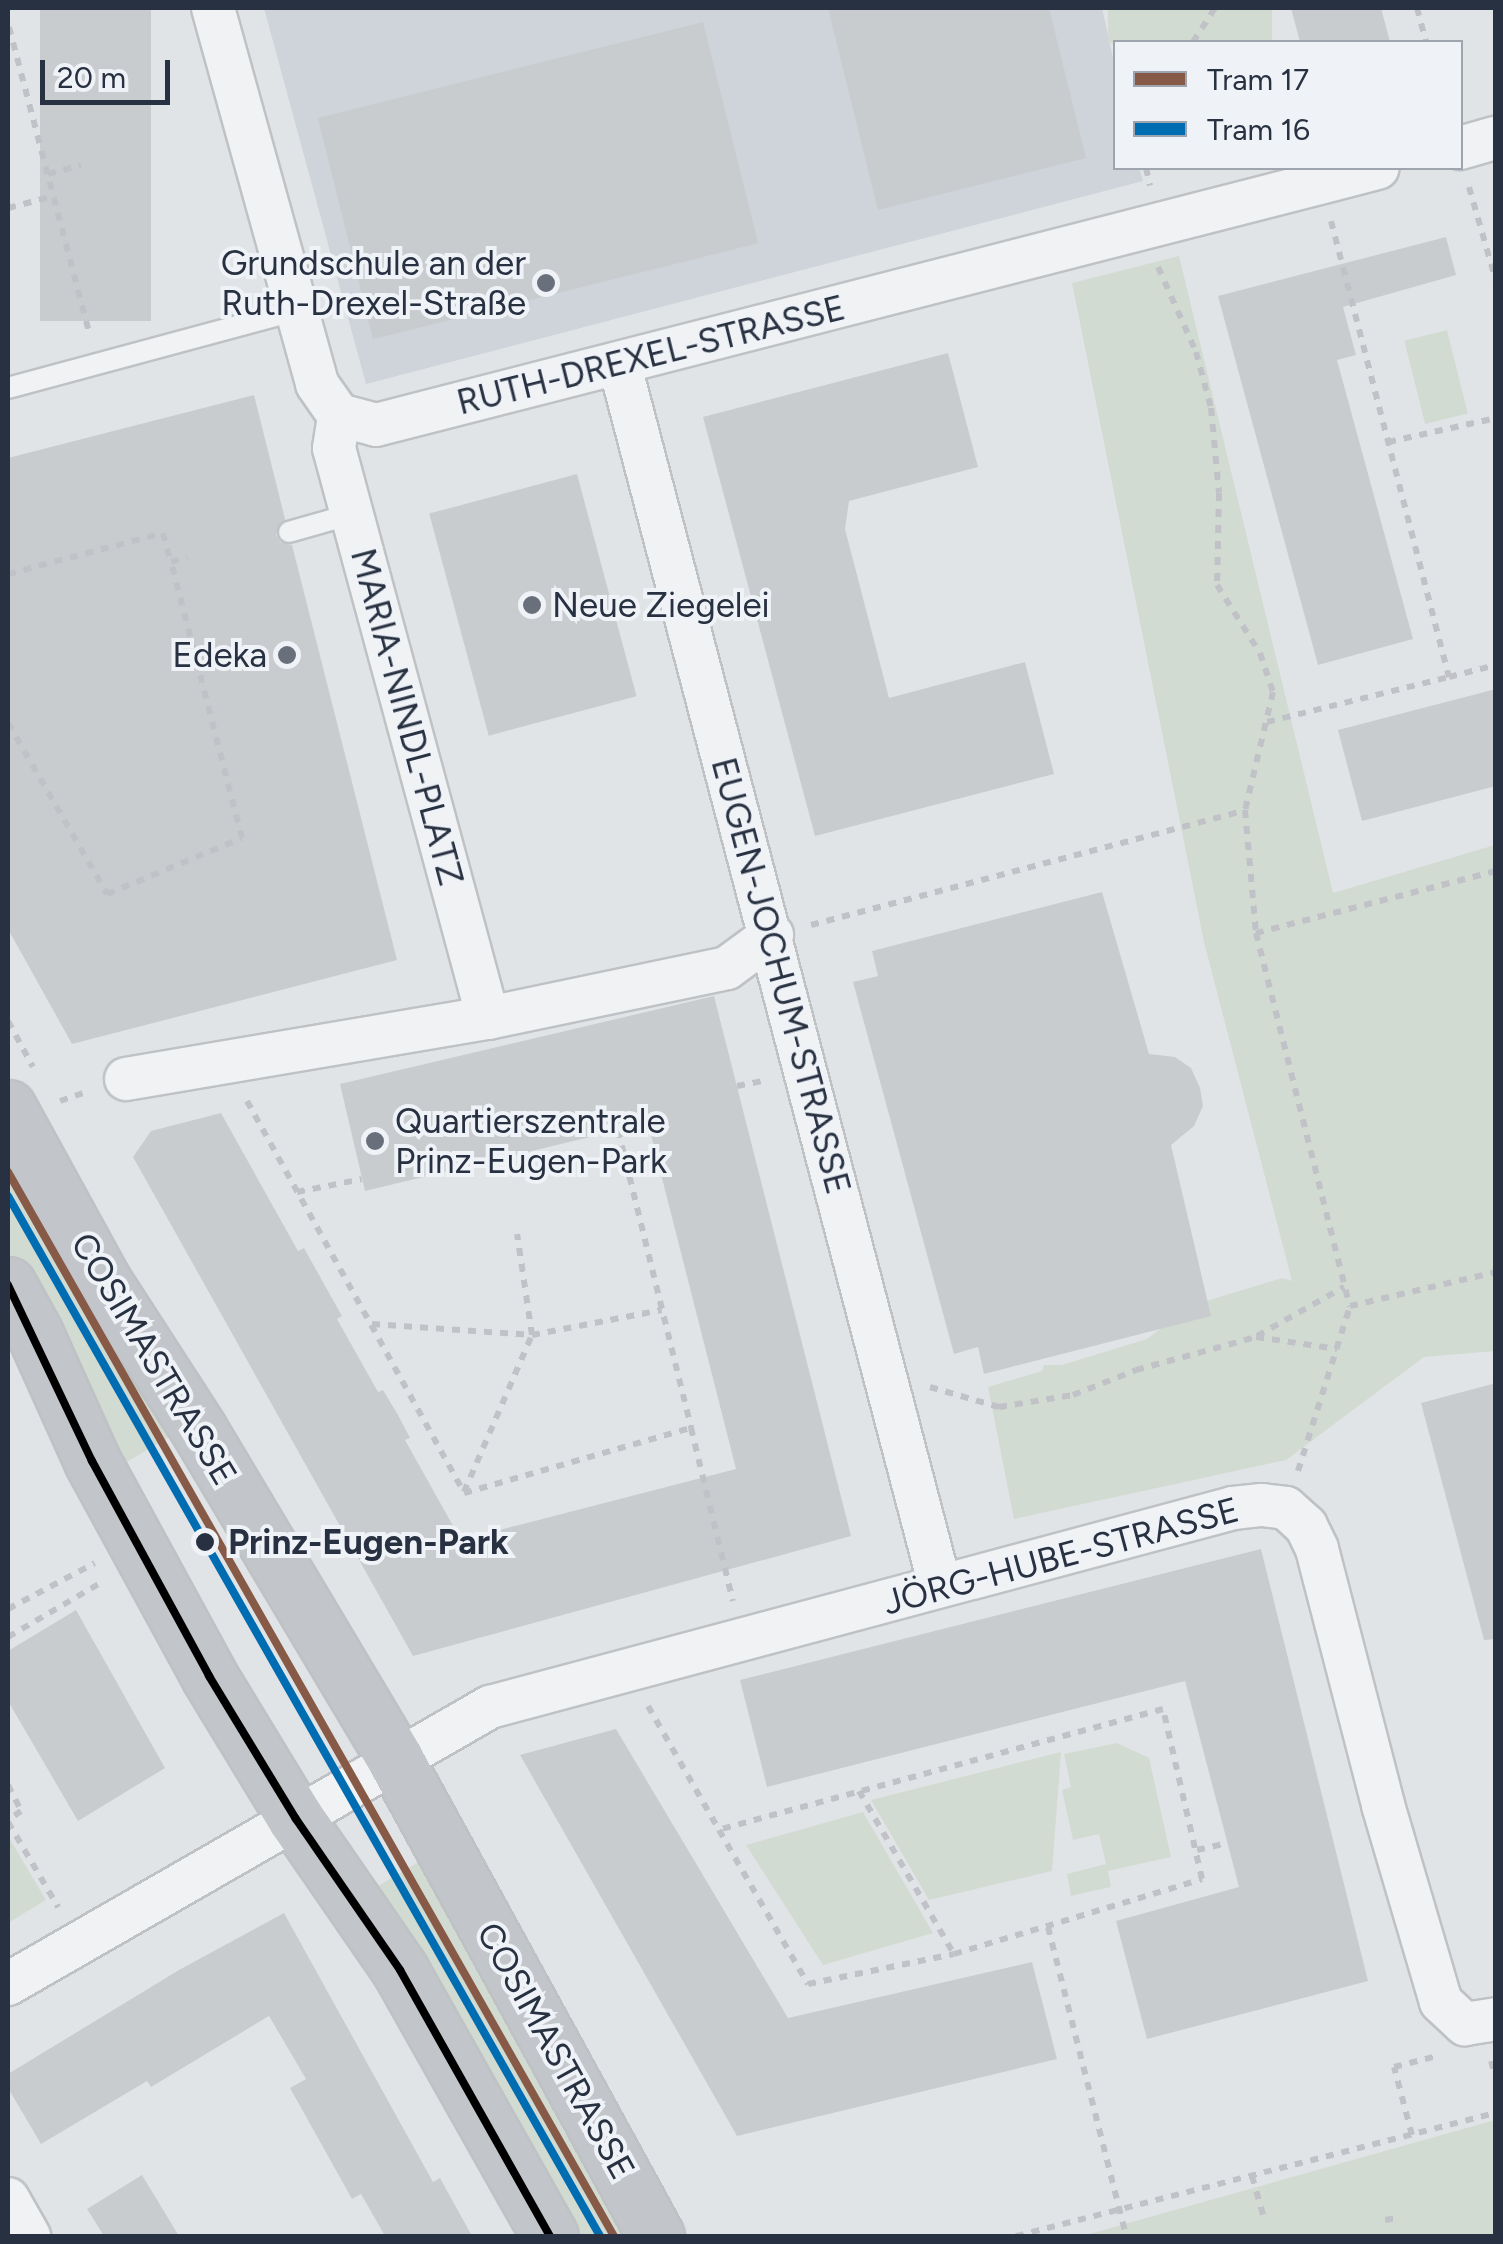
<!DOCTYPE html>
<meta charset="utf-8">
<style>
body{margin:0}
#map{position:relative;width:1503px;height:2244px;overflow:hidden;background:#e1e4e7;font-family:Figtree,sans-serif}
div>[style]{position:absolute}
.built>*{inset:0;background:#cfd3da}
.green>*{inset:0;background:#d2dbd2;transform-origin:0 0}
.building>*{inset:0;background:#c9cccf;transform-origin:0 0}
.path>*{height:6px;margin-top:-3px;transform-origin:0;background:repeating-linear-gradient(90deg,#c0c2c7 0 8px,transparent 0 16px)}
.roads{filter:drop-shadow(2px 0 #bfc2c5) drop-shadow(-2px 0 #bfc2c5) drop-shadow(0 2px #bfc2c5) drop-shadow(0 -2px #bfc2c5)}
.lane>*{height:20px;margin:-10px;padding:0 10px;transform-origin:10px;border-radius:10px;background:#f1f2f3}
.street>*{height:42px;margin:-21px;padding:0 21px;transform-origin:21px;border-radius:21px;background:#f1f2f3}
.secondary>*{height:55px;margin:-27.5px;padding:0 27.5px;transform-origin:27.5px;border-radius:27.5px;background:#c2c5c9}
.bus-1>*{height:8px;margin:-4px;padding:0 4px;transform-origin:4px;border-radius:4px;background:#000}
.tram-1>*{height:8px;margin:-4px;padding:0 4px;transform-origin:4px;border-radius:4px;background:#865a46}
.tram-2>*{height:8px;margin:-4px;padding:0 4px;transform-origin:4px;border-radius:4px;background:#006cb2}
.dots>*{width:28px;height:28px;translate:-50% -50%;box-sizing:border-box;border:5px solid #eff2f6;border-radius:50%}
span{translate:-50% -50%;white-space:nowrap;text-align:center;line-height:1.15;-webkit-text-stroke:8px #eff2f6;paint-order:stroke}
.poi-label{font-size:35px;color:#283141}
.right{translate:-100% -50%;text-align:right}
.left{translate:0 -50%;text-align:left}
.street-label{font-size:35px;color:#283141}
.stop-label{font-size:35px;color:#283141;font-weight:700}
.frame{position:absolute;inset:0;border:10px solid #283141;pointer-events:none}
.legend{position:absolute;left:1113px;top:40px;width:350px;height:130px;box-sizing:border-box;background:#eff2f6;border:2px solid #9fa5ae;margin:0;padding:12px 18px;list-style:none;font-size:30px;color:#283141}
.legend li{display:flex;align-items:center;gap:20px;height:50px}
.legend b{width:50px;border:2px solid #9fa5ae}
.scale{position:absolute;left:40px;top:60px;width:130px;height:45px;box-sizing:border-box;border:5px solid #283141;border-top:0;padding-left:12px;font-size:30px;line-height:35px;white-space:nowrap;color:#283141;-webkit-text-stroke:8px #eff2f6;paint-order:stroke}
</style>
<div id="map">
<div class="built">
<i style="clip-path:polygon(264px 8px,1102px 8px,1115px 67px,1116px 168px,1139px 168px,1143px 181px,366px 384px)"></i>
</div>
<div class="green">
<i style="left:1108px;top:8px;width:164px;height:35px"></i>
<i style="clip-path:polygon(1179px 256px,1333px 893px,1495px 845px,1495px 1351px,1424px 1357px,1286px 1460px,1014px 1519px,988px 1387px,1042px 1371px,1044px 1365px,1062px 1365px,1147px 1339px,1190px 1306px,1282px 1278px,1292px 1281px,1204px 942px,1072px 283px)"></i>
<i style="left:1447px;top:330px;width:86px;height:44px;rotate:76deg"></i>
<i style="clip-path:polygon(8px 1137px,185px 1428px,118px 1467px,8px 1257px)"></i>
<i style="clip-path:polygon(1117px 1743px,1149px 1758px,1171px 1857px,1108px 1871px,1111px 1887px,1071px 1896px,1067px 1874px,1106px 1864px,1099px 1834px,1073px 1840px,1062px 1790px,1071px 1787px,1064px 1754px)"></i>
<i style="clip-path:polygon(1061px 1752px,1052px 1871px,929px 1900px,871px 1800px)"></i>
<i style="clip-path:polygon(863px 1812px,933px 1933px,823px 1965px,746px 1845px)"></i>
<i style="clip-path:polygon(8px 1836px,46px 1900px,8px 1923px)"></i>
<i style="clip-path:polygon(425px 1858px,570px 2118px,561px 2127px,573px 2144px,585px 2142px,637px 2236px,566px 2236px,370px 1891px)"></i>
<i style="clip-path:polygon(1495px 2120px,1495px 2236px,1082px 2236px)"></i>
</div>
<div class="building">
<i style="left:40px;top:8px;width:111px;height:313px"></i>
<i style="clip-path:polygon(828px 8px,1049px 8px,1086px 158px,878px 210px)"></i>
<i style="clip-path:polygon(1291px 8px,1381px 8px,1390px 42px,1300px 42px)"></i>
<i style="left:703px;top:22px;width:228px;height:397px;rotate:76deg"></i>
<i style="clip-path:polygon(1446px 237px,1456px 275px,1343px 307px,1356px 355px,1337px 360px,1413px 639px,1318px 665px,1218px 296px)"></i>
<i style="clip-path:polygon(948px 353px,978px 467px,849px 501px,845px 529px,889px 698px,1025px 662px,1054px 774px,815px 836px,703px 417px)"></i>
<i style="clip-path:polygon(254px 395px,285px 519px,276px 535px,280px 542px,292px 545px,397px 960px,72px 1044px,8px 929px,8px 458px)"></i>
<i style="left:577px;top:474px;width:230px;height:153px;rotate:75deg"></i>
<i style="clip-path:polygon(1496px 689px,1496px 786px,1362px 821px,1338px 730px)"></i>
<i style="clip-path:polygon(1102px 892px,1149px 1054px,1175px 1057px,1191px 1068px,1200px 1088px,1203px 1106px,1194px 1126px,1171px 1145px,1211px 1316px,984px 1374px,978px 1347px,954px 1354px,853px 982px,878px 976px,872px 951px)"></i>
<i style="clip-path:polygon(714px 996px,851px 1536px,413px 1656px,133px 1157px,151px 1131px,221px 1113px,298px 1251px,304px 1248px,342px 1316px,337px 1319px,378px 1392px,383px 1390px,398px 1415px,410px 1438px,405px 1440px,461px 1540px,736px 1469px,648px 1123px,365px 1191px,340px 1084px)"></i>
<i style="clip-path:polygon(1496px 1383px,1496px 1639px,1484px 1640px,1421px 1403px)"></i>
<i style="clip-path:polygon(1261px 1549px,1368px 1981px,1147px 2039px,1116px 1921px,1239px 1887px,1185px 1681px,767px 1787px,740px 1680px)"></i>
<i style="clip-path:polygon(76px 1610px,165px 1768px,78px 1821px,8px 1701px,8px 1651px)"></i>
<i style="clip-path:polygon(616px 1729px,788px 2018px,1032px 1962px,1057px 2059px,737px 2136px,520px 1755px)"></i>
<i style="clip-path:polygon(284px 1913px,433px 2182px,440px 2178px,472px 2236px,385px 2236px,361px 2194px,352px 2199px,290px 2088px,306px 2079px,269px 2016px,151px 2087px,147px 2081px,41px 2144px,8px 2088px,8px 2074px,179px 1970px)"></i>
<i style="clip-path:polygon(142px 2175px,179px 2236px,104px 2236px,87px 2209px)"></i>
</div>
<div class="path">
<i style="left:1417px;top:8px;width:35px;rotate:75deg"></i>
<i style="left:9px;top:27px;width:316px;rotate:75.3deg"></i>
<i style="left:1193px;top:42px;width:40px;rotate:-57.1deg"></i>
<i style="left:1146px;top:168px;width:18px;rotate:77deg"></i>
<i style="left:48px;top:174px;width:34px;rotate:-15deg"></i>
<i style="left:1469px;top:187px;width:98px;rotate:74deg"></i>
<i style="left:8px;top:208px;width:48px;rotate:-14.6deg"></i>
<i style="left:1331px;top:221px;width:471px;rotate:75.5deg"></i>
<i style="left:1449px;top:677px;width:49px;rotate:-14.3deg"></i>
<i style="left:1158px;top:267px;width:93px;rotate:65.9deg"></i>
<i style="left:1196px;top:352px;width:58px;rotate:75deg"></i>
<i style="left:1211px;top:408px;width:85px;rotate:84.6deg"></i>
<i style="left:1219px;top:493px;width:92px;rotate:91.2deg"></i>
<i style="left:1217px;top:585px;width:80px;rotate:57.7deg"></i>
<i style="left:1260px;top:653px;width:41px;rotate:71.6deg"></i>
<i style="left:1273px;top:692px;width:121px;rotate:103.3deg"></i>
<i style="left:1245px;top:810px;width:123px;rotate:84.9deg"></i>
<i style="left:1388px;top:442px;width:111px;rotate:-12.5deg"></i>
<i style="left:8px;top:574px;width:160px;rotate:-14.8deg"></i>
<i style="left:163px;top:533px;width:30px;rotate:75deg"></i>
<i style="left:1267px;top:722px;width:187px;rotate:-13.9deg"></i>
<i style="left:8px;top:723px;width:198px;rotate:59.9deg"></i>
<i style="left:107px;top:894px;width:146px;rotate:-22.5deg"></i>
<i style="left:242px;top:838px;width:285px;rotate:-104.4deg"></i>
<i style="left:171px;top:562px;width:17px;rotate:-17deg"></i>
<i style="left:1496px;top:871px;width:248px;rotate:165.5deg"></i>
<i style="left:1256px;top:933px;width:385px;rotate:75.9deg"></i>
<i style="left:1350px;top:1306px;width:150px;rotate:-13.1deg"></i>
<i style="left:811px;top:925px;width:449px;rotate:-14.8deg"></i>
<i style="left:8px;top:1021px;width:52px;rotate:61.5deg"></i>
<i style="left:737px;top:1086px;width:31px;rotate:-11deg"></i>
<i style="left:60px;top:1101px;width:28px;rotate:-19deg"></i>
<i style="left:247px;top:1101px;width:448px;rotate:61deg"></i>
<i style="left:464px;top:1493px;width:236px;rotate:-16deg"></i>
<i style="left:691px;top:1428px;width:178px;rotate:76.4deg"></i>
<i style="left:618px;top:1130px;width:307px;rotate:76.2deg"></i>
<i style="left:297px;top:1192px;width:66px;rotate:-11.3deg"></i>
<i style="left:372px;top:1324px;width:160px;rotate:3.9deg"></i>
<i style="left:532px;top:1335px;width:102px;rotate:-98.4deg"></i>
<i style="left:1257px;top:1336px;width:100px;rotate:-29.4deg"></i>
<i style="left:930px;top:1387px;width:72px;rotate:16.2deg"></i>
<i style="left:999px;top:1407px;width:75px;rotate:-9.2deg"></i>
<i style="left:1073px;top:1395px;width:68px;rotate:-21.6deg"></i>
<i style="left:1136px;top:1370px;width:124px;rotate:-15.4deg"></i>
<i style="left:1256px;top:1337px;width:82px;rotate:8.4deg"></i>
<i style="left:1298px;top:1471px;width:173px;rotate:-72.5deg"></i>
<i style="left:464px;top:1492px;width:171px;rotate:-66.6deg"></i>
<i style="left:532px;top:1335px;width:132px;rotate:-10.9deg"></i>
<i style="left:8px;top:1609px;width:98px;rotate:-27.9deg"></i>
<i style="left:8px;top:1637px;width:109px;rotate:-30.3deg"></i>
<i style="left:648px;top:1706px;width:143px;rotate:60.2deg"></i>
<i style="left:719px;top:1830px;width:178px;rotate:60deg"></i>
<i style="left:808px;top:1984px;width:149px;rotate:-11.6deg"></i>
<i style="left:954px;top:1954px;width:259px;rotate:-16.8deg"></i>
<i style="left:1202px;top:1879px;width:174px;rotate:-102.9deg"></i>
<i style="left:1163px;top:1709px;width:460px;rotate:164.8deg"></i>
<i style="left:8px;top:1785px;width:29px;rotate:63deg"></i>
<i style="left:21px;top:1811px;width:16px;rotate:145deg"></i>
<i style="left:859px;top:1791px;width:189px;rotate:59.8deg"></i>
<i style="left:8px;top:1822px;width:99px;rotate:59.5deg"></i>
<i style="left:1197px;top:1850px;width:32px;rotate:-13deg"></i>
<i style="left:1048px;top:1927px;width:319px;rotate:75.8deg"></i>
<i style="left:1491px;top:2061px;width:19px;rotate:74deg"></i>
<i style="left:1412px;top:2135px;width:70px;rotate:-104.8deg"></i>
<i style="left:1394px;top:2067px;width:44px;rotate:-14.3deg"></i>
<i style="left:1252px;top:2176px;width:44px;rotate:74.1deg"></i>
<i style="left:1385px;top:2220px;width:13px;rotate:-9deg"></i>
<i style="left:1016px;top:2236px;width:496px;rotate:-14.4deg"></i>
</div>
<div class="roads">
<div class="lane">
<i style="left:8px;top:388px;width:299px;rotate:-15.1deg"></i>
<i style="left:289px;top:532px;width:66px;rotate:-15.9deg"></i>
</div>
<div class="street">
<i style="left:213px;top:8px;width:390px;rotate:74.5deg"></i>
<i style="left:317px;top:384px;width:38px;rotate:55deg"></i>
<i style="left:339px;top:415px;width:38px;rotate:15deg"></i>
<i style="left:376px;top:425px;width:1034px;rotate:-14.39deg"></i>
<i style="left:1460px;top:148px;width:37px;rotate:-16deg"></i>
<i style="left:620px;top:366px;width:1261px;rotate:75.3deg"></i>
<i style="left:488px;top:1018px;width:244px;rotate:-11.8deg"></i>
<i style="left:727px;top:968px;width:56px;rotate:-36.3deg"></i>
<i style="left:126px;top:1079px;width:367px;rotate:-9.6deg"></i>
<i style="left:488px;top:1018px;width:590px;rotate:-105.12deg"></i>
<i style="left:334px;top:448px;width:33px;rotate:-81deg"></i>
<i style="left:8px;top:1984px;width:556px;rotate:-29.89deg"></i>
<i style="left:490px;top:1707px;width:769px;rotate:-14.99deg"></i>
<i style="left:1233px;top:1508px;width:29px;rotate:-6deg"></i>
<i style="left:1262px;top:1505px;width:24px;rotate:7deg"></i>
<i style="left:1286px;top:1508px;width:27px;rotate:42deg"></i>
<i style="left:1306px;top:1526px;width:25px;rotate:64deg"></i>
<i style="left:1317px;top:1549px;width:264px;rotate:75.5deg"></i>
<i style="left:1383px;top:1805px;width:205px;rotate:73.6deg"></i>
<i style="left:1441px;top:2002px;width:33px;rotate:43deg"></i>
<i style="left:1465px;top:2024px;width:31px;rotate:-9deg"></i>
<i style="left:8px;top:2199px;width:43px;rotate:60.4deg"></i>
</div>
<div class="secondary">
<i style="left:8px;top:1108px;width:200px;rotate:61.3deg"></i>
<i style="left:104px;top:1283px;width:175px;rotate:57.1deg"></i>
<i style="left:199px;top:1430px;width:385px;rotate:59.2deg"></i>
<i style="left:396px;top:1761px;width:542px;rotate:61.31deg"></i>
<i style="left:8px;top:1285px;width:56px;rotate:61.1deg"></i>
<i style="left:35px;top:1334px;width:139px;rotate:65.8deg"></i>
<i style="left:92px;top:1461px;width:245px;rotate:61.4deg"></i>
<i style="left:209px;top:1676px;width:167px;rotate:58.7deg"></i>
<i style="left:296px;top:1819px;width:183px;rotate:55.4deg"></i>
<i style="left:400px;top:1970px;width:305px;rotate:60.6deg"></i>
</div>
</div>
<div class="bus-1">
<i style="left:8px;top:1285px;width:195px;rotate:64.5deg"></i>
<i style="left:92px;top:1461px;width:245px;rotate:61.4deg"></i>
<i style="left:209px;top:1676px;width:167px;rotate:58.7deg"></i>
<i style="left:296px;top:1819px;width:183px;rotate:55.4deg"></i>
<i style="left:400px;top:1970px;width:305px;rotate:60.6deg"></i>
</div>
<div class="tram-1">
<i style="left:8px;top:1172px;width:1224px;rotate:60.34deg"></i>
</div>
<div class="tram-2">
<i style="left:8px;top:1196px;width:1197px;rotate:60.35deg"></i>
</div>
<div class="dots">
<i style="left:546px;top:283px;background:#69707b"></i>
<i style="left:532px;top:605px;background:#69707b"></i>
<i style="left:287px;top:655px;background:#69707b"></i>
<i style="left:375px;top:1141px;background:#69707b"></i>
<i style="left:205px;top:1542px;background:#283141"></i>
</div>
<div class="poi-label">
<span class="right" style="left:526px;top:283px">Grundschule an der<br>Ruth-Drexel-Straße</span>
<span class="left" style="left:552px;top:605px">Neue Ziegelei</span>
<span class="right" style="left:267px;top:655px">Edeka</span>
<span class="left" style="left:395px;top:1141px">Quartierszentrale<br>Prinz-Eugen-Park</span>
</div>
<div class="street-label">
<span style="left:651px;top:355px;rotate:-14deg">RUTH-DREXEL-STRASSE</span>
<span style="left:407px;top:717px;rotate:75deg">MARIA-NINDL-PLATZ</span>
<span style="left:781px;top:976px;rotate:75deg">EUGEN-JOCHUM-STRASSE</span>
<span style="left:154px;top:1359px;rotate:59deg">COSIMASTRASSE</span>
<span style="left:1061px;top:1556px;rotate:-15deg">JÖRG-HUBE-STRASSE</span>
<span style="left:556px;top:2051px;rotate:61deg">COSIMASTRASSE</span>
</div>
<div class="stop-label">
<span class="left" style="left:228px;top:1542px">Prinz-Eugen-Park</span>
</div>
<div class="frame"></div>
<ul class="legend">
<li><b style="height:12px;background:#865a46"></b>Tram 17</li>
<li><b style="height:12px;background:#006cb2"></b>Tram 16</li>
</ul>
<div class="scale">20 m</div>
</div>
